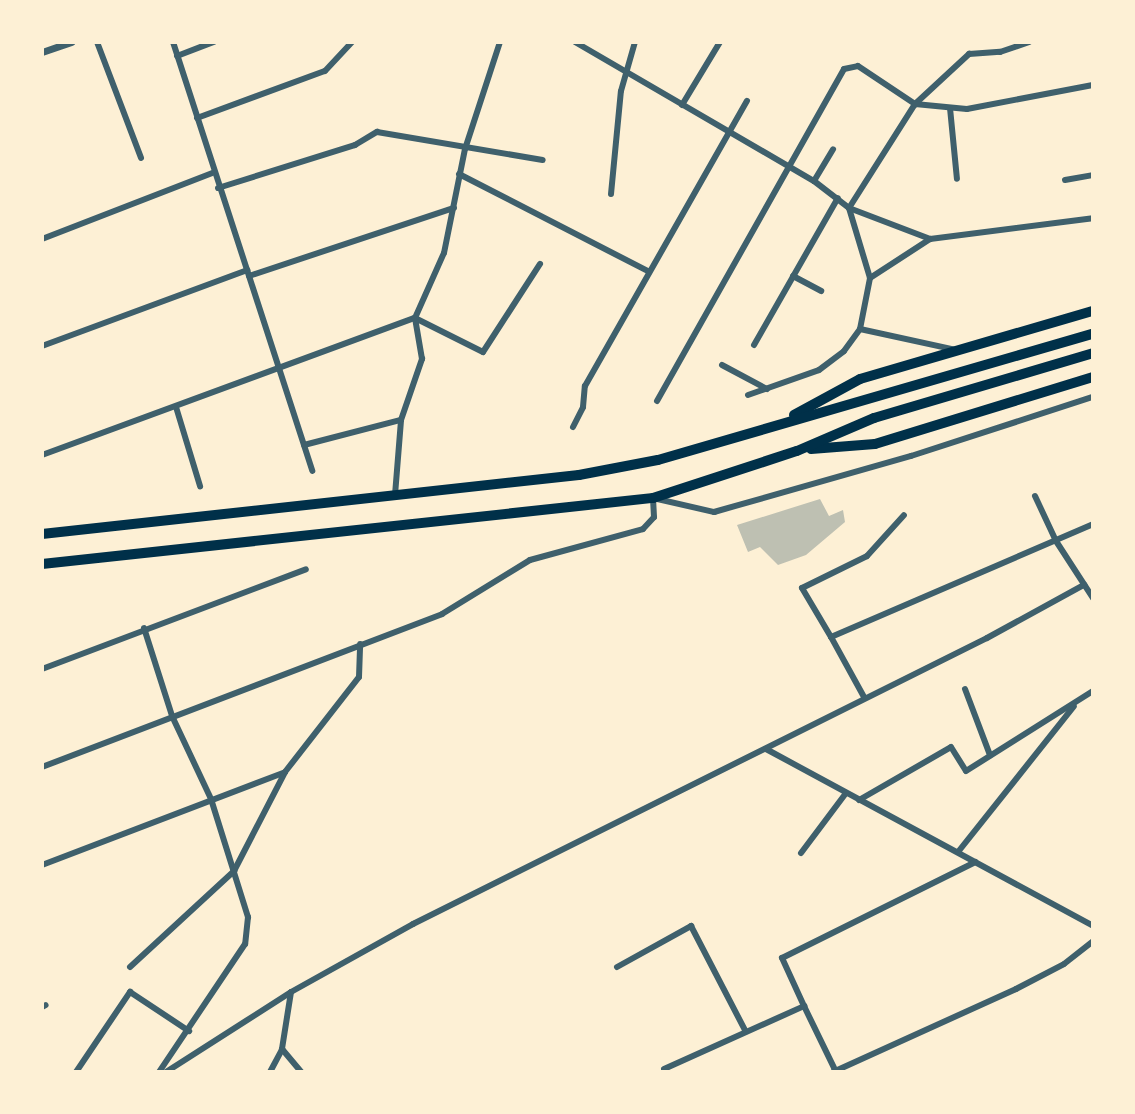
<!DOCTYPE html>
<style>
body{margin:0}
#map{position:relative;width:1135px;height:1114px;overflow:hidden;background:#fdf0d5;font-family:"Work Sans",sans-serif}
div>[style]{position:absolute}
.building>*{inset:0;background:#bec0b2}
.minor>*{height:6px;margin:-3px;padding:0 3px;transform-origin:3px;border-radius:3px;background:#3f606c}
.tertiary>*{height:7px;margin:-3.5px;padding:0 3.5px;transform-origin:3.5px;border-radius:3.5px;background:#3f606c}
.trunk>*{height:10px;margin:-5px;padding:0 5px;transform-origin:5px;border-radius:5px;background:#003049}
span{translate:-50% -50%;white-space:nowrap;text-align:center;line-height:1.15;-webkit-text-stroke:5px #fdf0d5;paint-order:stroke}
.frame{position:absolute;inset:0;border:44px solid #fdf0d5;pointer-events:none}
</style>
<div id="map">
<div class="building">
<i style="clip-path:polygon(820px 499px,829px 516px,843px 510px,845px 522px,806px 555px,778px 565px,760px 547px,748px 552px,737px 525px)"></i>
</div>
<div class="minor">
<i style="left:97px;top:42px;width:124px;rotate:69.2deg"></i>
<i style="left:173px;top:42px;width:451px;rotate:72deg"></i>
<i style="left:575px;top:42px;width:276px;rotate:30.2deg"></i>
<i style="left:814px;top:181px;width:44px;rotate:37.6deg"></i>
<i style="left:849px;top:208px;width:87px;rotate:20.9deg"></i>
<i style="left:177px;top:56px;width:40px;rotate:-21deg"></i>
<i style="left:682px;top:105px;width:74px;rotate:-58.9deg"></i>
<i style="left:950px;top:108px;width:71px;rotate:84.4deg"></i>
<i style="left:197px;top:118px;width:136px;rotate:-20.2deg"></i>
<i style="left:325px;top:71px;width:40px;rotate:-47deg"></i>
<i style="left:459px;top:174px;width:212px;rotate:27.2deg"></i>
<i style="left:1065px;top:180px;width:28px;rotate:-10deg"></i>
<i style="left:814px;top:181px;width:37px;rotate:-59deg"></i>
<i style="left:218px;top:188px;width:144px;rotate:-17.4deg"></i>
<i style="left:355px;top:145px;width:26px;rotate:-31deg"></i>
<i style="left:377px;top:132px;width:168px;rotate:9.6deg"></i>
<i style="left:611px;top:194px;width:103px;rotate:-84.5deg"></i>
<i style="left:621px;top:91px;width:51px;rotate:-74.1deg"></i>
<i style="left:42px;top:239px;width:182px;rotate:-21.2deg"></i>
<i style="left:249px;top:276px;width:216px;rotate:-18.4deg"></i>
<i style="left:793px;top:276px;width:32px;rotate:28deg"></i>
<i style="left:870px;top:278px;width:73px;rotate:-106.7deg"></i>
<i style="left:849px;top:208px;width:123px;rotate:-57.6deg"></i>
<i style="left:915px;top:104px;width:74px;rotate:-42.8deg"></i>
<i style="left:969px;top:54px;width:31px;rotate:-4deg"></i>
<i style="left:1000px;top:52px;width:31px;rotate:-19deg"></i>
<i style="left:860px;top:329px;width:98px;rotate:12.3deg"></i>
<i style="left:754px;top:345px;width:169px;rotate:-60.3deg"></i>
<i style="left:42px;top:346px;width:219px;rotate:-20.3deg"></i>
<i style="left:722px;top:365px;width:51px;rotate:28.1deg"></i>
<i style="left:748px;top:395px;width:75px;rotate:-19.4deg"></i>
<i style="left:819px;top:370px;width:31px;rotate:-37deg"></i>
<i style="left:844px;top:351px;width:27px;rotate:-54deg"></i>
<i style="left:860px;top:329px;width:52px;rotate:-78.9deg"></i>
<i style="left:870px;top:278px;width:72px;rotate:-33deg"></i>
<i style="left:930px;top:239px;width:164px;rotate:-7.3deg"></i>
<i style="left:657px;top:401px;width:381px;rotate:-60.6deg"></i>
<i style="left:844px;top:69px;width:14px;rotate:-12deg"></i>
<i style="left:858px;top:66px;width:69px;rotate:33.7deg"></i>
<i style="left:915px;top:104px;width:52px;rotate:5.5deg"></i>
<i style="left:967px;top:109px;width:128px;rotate:-10.8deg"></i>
<i style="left:176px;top:407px;width:83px;rotate:73.1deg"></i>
<i style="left:573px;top:427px;width:22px;rotate:-63deg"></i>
<i style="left:583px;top:407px;width:21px;rotate:-85deg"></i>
<i style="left:585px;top:386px;width:328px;rotate:-60.4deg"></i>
<i style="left:304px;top:445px;width:100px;rotate:-14.5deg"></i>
<i style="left:42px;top:455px;width:397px;rotate:-20.2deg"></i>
<i style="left:415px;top:318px;width:76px;rotate:26.6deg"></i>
<i style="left:483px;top:352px;width:105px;rotate:-57.1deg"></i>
<i style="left:395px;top:495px;width:75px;rotate:-85.4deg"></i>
<i style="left:401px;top:420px;width:65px;rotate:-71deg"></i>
<i style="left:422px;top:359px;width:42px;rotate:-99.7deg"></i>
<i style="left:415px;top:318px;width:71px;rotate:-66deg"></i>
<i style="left:444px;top:253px;width:106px;rotate:-78.6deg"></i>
<i style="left:465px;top:149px;width:113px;rotate:-71.9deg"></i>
<i style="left:1035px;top:496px;width:50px;rotate:65deg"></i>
<i style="left:1056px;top:541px;width:68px;rotate:57deg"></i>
<i style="left:144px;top:628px;width:92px;rotate:72.3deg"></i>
<i style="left:172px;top:716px;width:92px;rotate:64.8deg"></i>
<i style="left:211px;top:799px;width:124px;rotate:72.6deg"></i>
<i style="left:248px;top:917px;width:27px;rotate:96deg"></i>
<i style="left:245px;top:944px;width:154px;rotate:123.9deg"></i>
<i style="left:831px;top:637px;width:57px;rotate:-120.6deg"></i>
<i style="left:802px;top:588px;width:72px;rotate:-26.2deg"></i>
<i style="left:867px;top:556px;width:55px;rotate:-47.9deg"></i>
<i style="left:42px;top:669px;width:282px;rotate:-20.7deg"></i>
<i style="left:965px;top:689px;width:71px;rotate:69.3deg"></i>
<i style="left:864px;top:697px;width:68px;rotate:-118.8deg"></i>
<i style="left:831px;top:637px;width:285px;rotate:-23.3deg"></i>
<i style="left:766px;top:749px;width:372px;rotate:28.4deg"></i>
<i style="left:42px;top:767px;width:428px;rotate:-20.9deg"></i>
<i style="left:442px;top:614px;width:103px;rotate:-31.5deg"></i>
<i style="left:530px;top:560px;width:117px;rotate:-15.3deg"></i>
<i style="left:643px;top:529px;width:16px;rotate:-47deg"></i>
<i style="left:654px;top:517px;width:19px;rotate:-93deg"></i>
<i style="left:653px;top:498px;width:63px;rotate:12.9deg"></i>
<i style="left:714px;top:512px;width:205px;rotate:-15.9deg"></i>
<i style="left:911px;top:456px;width:191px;rotate:-18deg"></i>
<i style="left:859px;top:800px;width:106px;rotate:-29.9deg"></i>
<i style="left:951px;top:747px;width:28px;rotate:58deg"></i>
<i style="left:966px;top:771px;width:150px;rotate:-32.2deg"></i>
<i style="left:958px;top:852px;width:186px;rotate:-51.5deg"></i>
<i style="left:801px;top:853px;width:75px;rotate:-53.1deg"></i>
<i style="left:42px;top:865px;width:260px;rotate:-20.9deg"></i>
<i style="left:130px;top:967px;width:142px;rotate:-42.7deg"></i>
<i style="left:234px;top:871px;width:111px;rotate:-62.7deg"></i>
<i style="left:285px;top:772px;width:120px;rotate:-52.1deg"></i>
<i style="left:359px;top:677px;width:33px;rotate:-88deg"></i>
<i style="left:617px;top:967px;width:85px;rotate:-29deg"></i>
<i style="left:691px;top:926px;width:119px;rotate:62.6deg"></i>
<i style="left:291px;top:992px;width:58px;rotate:99deg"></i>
<i style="left:282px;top:1049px;width:30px;rotate:50deg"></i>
<i style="left:804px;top:1006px;width:73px;rotate:64.1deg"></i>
<i style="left:42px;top:1007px;width:4px;rotate:-27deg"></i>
<i style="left:664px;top:1069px;width:154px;rotate:-24.2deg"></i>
<i style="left:804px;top:1006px;width:53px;rotate:-114.6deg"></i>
<i style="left:782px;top:958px;width:216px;rotate:-26.4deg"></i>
<i style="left:76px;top:1072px;width:97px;rotate:-56deg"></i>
<i style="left:130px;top:992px;width:71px;rotate:33.5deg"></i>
<i style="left:166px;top:1072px;width:148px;rotate:-32.6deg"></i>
<i style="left:291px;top:992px;width:140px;rotate:-29.1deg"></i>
<i style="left:413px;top:924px;width:641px;rotate:-26.49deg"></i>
<i style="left:987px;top:638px;width:111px;rotate:-28.7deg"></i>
<i style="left:270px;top:1072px;width:26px;rotate:-62deg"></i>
<i style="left:833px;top:1072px;width:201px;rotate:-24.4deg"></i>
<i style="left:1016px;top:989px;width:54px;rotate:-27.5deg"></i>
<i style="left:1064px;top:964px;width:37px;rotate:-38deg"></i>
</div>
<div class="tertiary">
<i style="left:42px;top:52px;width:31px;rotate:-19deg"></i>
</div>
<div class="trunk">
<i style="left:794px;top:415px;width:75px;rotate:-28.6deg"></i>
<i style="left:860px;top:379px;width:243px;rotate:-16.3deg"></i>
<i style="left:811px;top:449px;width:64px;rotate:-4.5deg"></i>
<i style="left:875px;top:444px;width:228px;rotate:-17.1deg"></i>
<i style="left:42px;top:534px;width:540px;rotate:-6.27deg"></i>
<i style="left:579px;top:475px;width:80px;rotate:-10.8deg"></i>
<i style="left:658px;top:460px;width:453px;rotate:-16.2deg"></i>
<i style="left:42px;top:564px;width:615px;rotate:-6.17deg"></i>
<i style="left:653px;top:498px;width:151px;rotate:-18.1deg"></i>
<i style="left:797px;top:451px;width:84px;rotate:-23.2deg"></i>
<i style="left:874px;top:418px;width:228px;rotate:-16.5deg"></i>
</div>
<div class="frame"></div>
</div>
